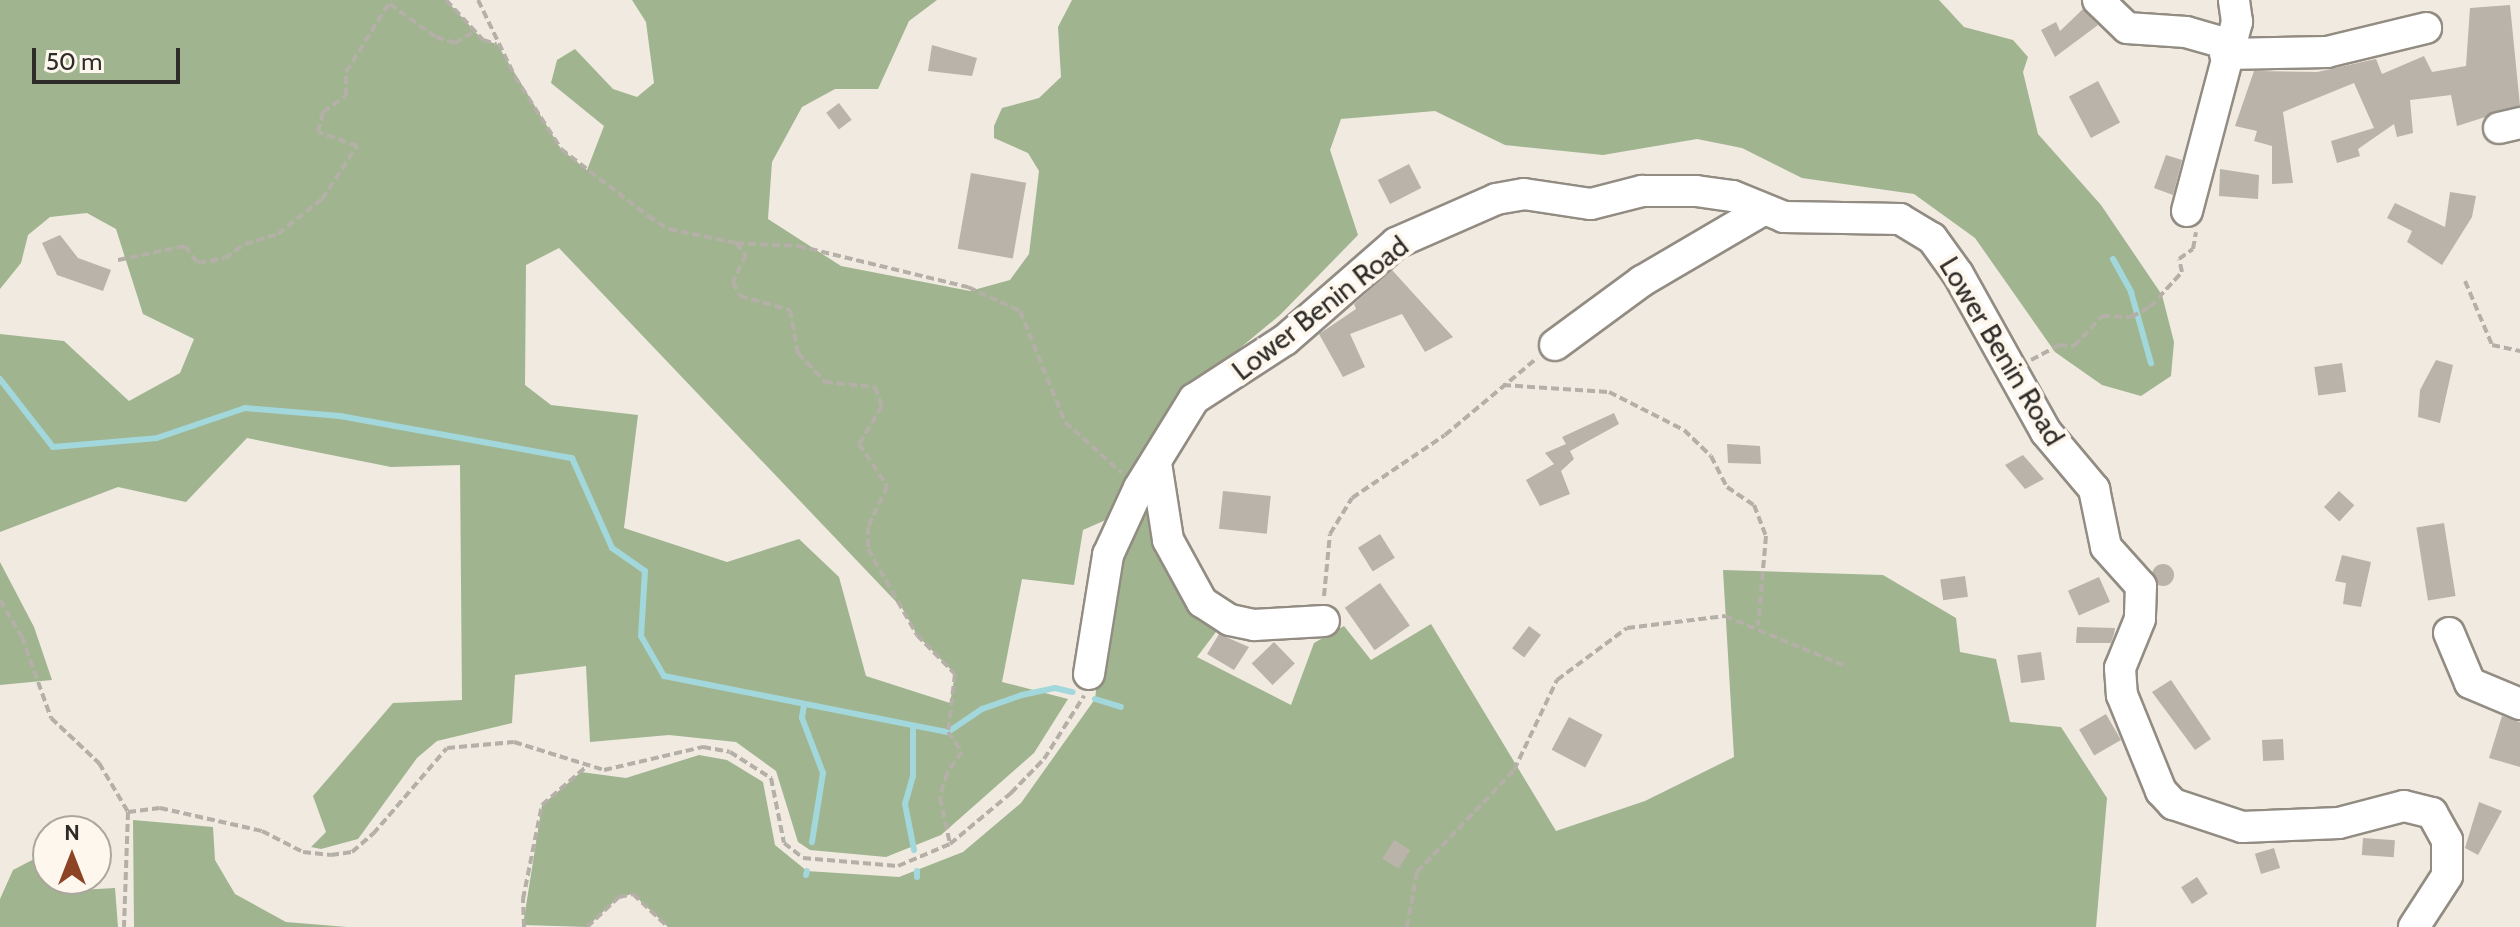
<!DOCTYPE html>
<style>
body{margin:0}
#map{position:relative;width:2520px;height:927px;overflow:hidden;background:#f0eae0;font-family:Cabin,sans-serif}
div>[style]{position:absolute}
.forest>*{inset:0;background:#a0b48f}
.stream>*{height:6px;margin:-3px;padding:0 3px;transform-origin:3px;border-radius:3px;background:#a2d7dc}
.building>*{inset:0;background:#bab3aa;transform-origin:0 0}
.round{border-radius:50%}
.path>*{height:4px;margin-top:-2px;transform-origin:0;background:repeating-linear-gradient(90deg,#b4afa7 0 8px,transparent 0 12px)}
.roads{filter:drop-shadow(2px 0 #928c83) drop-shadow(-2px 0 #928c83) drop-shadow(0 2px #928c83) drop-shadow(0 -2px #928c83)}
.minor>*{height:30px;margin:-15px;padding:0 15px;transform-origin:15px;border-radius:15px;background:#fff}
span{translate:-50% -50%;white-space:nowrap;text-align:center;line-height:1.15;-webkit-text-stroke:8px #fef7ed;paint-order:stroke}
.street-label{font-size:28px;color:#2e2c28}
.north{position:absolute;left:32px;top:815px;width:80px;height:80px;box-sizing:border-box;background:#fef7ed;border:2px solid #aba69e;border-radius:50%;rotate:0deg;font-size:22px;font-weight:700;line-height:32px;text-align:center;color:#2e2c28}
.north::after{content:'';display:block;margin:auto;width:28px;height:36px;background:#8c4424;clip-path:polygon(50% 0,100% 100%,50% 72%,0 100%)}
.scale{position:absolute;left:32px;top:48px;width:148px;height:36px;box-sizing:border-box;border:4px solid #2e2c28;border-top:0;padding-left:10px;font-size:24px;line-height:28px;white-space:nowrap;color:#2e2c28;-webkit-text-stroke:6px #fef7ed;paint-order:stroke}
</style>
<div id="map">
<div class="forest">
<i style="clip-path:polygon(evenodd,0 0,446px 0,483px 40px,497px 44px,561px 149px,587px 170px,604px 126px,551px 83px,557px 60px,575px 49px,613px 89px,637px 97px,654px 83px,646px 22px,632px 0,937px 0,909px 21px,878px 89px,835px 89px,802px 107px,772px 162px,768px 219px,841px 266px,970px 291px,1010px 280px,1029px 254px,1039px 171px,1028px 153px,994px 138px,994px 126px,1002px 108px,1039px 98px,1061px 77px,1058px 27px,1072px 0,1939px 0,1964px 27px,2013px 40px,2028px 57px,2023px 72px,2038px 134px,2101px 205px,2162px 295px,2174px 342px,2171px 376px,2141px 396px,2102px 385px,2055px 352px,1975px 238px,1914px 194px,1802px 178px,1742px 148px,1697px 139px,1603px 155px,1505px 145px,1435px 111px,1341px 119px,1330px 150px,1358px 235px,1280px 315px,1187px 392px,1117px 515px,1083px 530px,1074px 585px,1022px 579px,1002px 682px,1068px 699px,1034px 753px,941px 835px,886px 857px,810px 850px,798px 842px,776px 771px,736px 742px,669px 735px,590px 742px,586px 666px,515px 675px,512px 723px,437px 741px,417px 758px,358px 839px,321px 849px,311px 847px,326px 832px,313px 796px,393px 703px,462px 700px,460px 465px,391px 467px,247px 438px,186px 502px,118px 487px,0 532px,0 334px,64px 341px,129px 401px,180px 373px,194px 339px,143px 314px,116px 229px,87px 213px,50px 217px,28px 235px,21px 263px,0 289px,0 0,559px 248px,902px 608px,917px 635px,955px 674px,950px 703px,866px 676px,839px 577px,799px 539px,727px 562px,624px 528px,638px 415px,551px 405px,525px 385px,526px 265px,559px 248px)"></i>
<i style="clip-path:polygon(1152px 490px,1222px 624px,1197px 657px,1291px 705px,1314px 643px,1344px 626px,1371px 660px,1431px 624px,1556px 831px,1645px 801px,1734px 757px,1723px 570px,1883px 575px,1956px 618px,1960px 652px,1996px 659px,2010px 722px,2061px 727px,2107px 798px,2096px 927px,668px 927px,633px 894px,619px 897px,587px 927px,523px 925px,542px 805px,581px 772px,626px 778px,699px 755px,727px 760px,763px 782px,775px 845px,807px 871px,899px 877px,963px 852px,1021px 803px,1095px 699px,1111px 567px)"></i>
<i style="clip-path:polygon(0 562px,34px 627px,52px 680px,0 685px)"></i>
<i style="clip-path:polygon(133px 820px,213px 827px,215px 860px,235px 894px,286px 922px,347px 927px,134px 927px)"></i>
<i style="clip-path:polygon(36px 858px,48px 864px,48px 879px,67px 879px,79px 890px,115px 888px,118px 927px,0 927px,0 899px,13px 870px)"></i>
</div>
<div class="stream">
<i style="left:2113px;top:259px;width:38px;rotate:61deg"></i>
<i style="left:2131px;top:292px;width:74px;rotate:74.3deg"></i>
<i style="left:0;top:379px;width:86px;rotate:52.1deg"></i>
<i style="left:53px;top:447px;width:104px;rotate:-4.9deg"></i>
<i style="left:157px;top:438px;width:93px;rotate:-18.8deg"></i>
<i style="left:245px;top:408px;width:95px;rotate:4.8deg"></i>
<i style="left:340px;top:416px;width:236px;rotate:10.3deg"></i>
<i style="left:572px;top:458px;width:98px;rotate:66deg"></i>
<i style="left:612px;top:548px;width:40px;rotate:34.9deg"></i>
<i style="left:645px;top:571px;width:65px;rotate:93.5deg"></i>
<i style="left:641px;top:636px;width:46px;rotate:60.1deg"></i>
<i style="left:664px;top:676px;width:289px;rotate:11.2deg"></i>
<i style="left:948px;top:732px;width:41px;rotate:-34.1deg"></i>
<i style="left:982px;top:709px;width:42px;rotate:-19.3deg"></i>
<i style="left:1022px;top:695px;width:34px;rotate:-12deg"></i>
<i style="left:1055px;top:688px;width:18px;rotate:13deg"></i>
<i style="left:1095px;top:699px;width:27px;rotate:17deg"></i>
<i style="left:804px;top:705px;width:13px;rotate:99deg"></i>
<i style="left:802px;top:718px;width:59px;rotate:69.1deg"></i>
<i style="left:823px;top:773px;width:70px;rotate:99.1deg"></i>
<i style="left:913px;top:730px;width:46px;rotate:90deg"></i>
<i style="left:913px;top:776px;width:29px;rotate:106deg"></i>
<i style="left:905px;top:804px;width:47px;rotate:78.9deg"></i>
<i style="left:917px;top:871px;width:6px;rotate:90deg"></i>
<i style="left:806px;top:875px;width:4px;rotate:-76deg"></i>
</div>
<div class="building">
<i style="clip-path:polygon(2510px 5px,2520px 106px,2457px 126px,2451px 95px,2410px 100px,2413px 133px,2397px 137px,2394px 124px,2358px 149px,2360px 156px,2337px 163px,2331px 141px,2374px 128px,2354px 83px,2283px 112px,2293px 183px,2272px 184px,2272px 146px,2254px 141px,2257px 131px,2235px 126px,2254px 71px,2317px 72px,2376px 59px,2382px 74px,2424px 56px,2432px 72px,2466px 66px,2470px 8px)"></i>
<i style="clip-path:polygon(2083px 9px,2098px 25px,2055px 57px,2041px 30px,2056px 22px,2060px 31px)"></i>
<i style="clip-path:polygon(932px 45px,977px 58px,972px 76px,928px 71px)"></i>
<i style="left:2098px;top:81px;width:47px;height:33px;rotate:62deg"></i>
<i style="left:839px;top:103px;width:21px;height:16px;rotate:53deg"></i>
<i style="clip-path:polygon(2166px 155px,2182px 160px,2173px 195px,2154px 188px)"></i>
<i style="left:1409px;top:164px;width:27px;height:35px;rotate:63deg"></i>
<i style="clip-path:polygon(2220px 169px,2259px 175px,2258px 199px,2219px 196px)"></i>
<i style="left:971px;top:173px;width:56px;height:77px;rotate:10deg"></i>
<i style="clip-path:polygon(2450px 192px,2476px 196px,2472px 217px,2442px 265px,2407px 242px,2412px 231px,2387px 218px,2395px 203px,2445px 227px)"></i>
<i style="clip-path:polygon(60px 235px,78px 258px,111px 270px,103px 291px,57px 275px,42px 243px)"></i>
<i style="clip-path:polygon(1392px 270px,1453px 337px,1425px 352px,1402px 314px,1350px 334px,1365px 367px,1343px 377px,1319px 334px,1356px 309px,1354px 304px)"></i>
<i style="clip-path:polygon(2436px 360px,2453px 365px,2440px 423px,2418px 417px,2420px 390px)"></i>
<i style="left:2342px;top:363px;width:29px;height:28px;rotate:82deg"></i>
<i style="clip-path:polygon(1614px 413px,1619px 424px,1570px 451px,1574px 459px,1561px 471px,1570px 494px,1540px 506px,1526px 480px,1554px 464px,1545px 453px,1566px 444px,1562px 437px)"></i>
<i style="clip-path:polygon(1727px 444px,1760px 446px,1761px 464px,1728px 463px)"></i>
<i style="clip-path:polygon(2023px 455px,2044px 479px,2025px 489px,2005px 465px)"></i>
<i style="left:1223px;top:491px;width:48px;height:38px;rotate:6deg"></i>
<i style="left:2339px;top:491px;width:21px;height:22px;rotate:43deg"></i>
<i style="left:2444px;top:523px;width:74px;height:28px;rotate:81deg"></i>
<i style="left:1380px;top:534px;width:28px;height:26px;rotate:58deg"></i>
<i style="clip-path:polygon(2342px 555px,2371px 562px,2361px 607px,2343px 604px,2346px 583px,2335px 581px)"></i>
<i class="round" style="left:2152px;top:564px;width:22px;height:22px"></i>
<i style="left:1965px;top:576px;width:21px;height:25px;rotate:82deg"></i>
<i style="left:2099px;top:577px;width:27px;height:34px;rotate:66deg"></i>
<i style="left:1380px;top:583px;width:52px;height:43px;rotate:55deg"></i>
<i style="left:1529px;top:626px;width:15px;height:28px;rotate:37deg"></i>
<i style="clip-path:polygon(2077px 627px,2115px 628px,2114px 634px,2111px 643px,2076px 643px)"></i>
<i style="clip-path:polygon(1219px 634px,1249px 647px,1234px 670px,1207px 654px)"></i>
<i style="left:1274px;top:642px;width:30px;height:31px;rotate:46deg"></i>
<i style="left:2041px;top:652px;width:28px;height:24px;rotate:82deg"></i>
<i style="clip-path:polygon(2171px 680px,2211px 739px,2195px 750px,2152px 692px)"></i>
<i style="left:2106px;top:714px;width:30px;height:31px;rotate:60deg"></i>
<i style="clip-path:polygon(2502px 716px,2520px 722px,2520px 767px,2489px 758px)"></i>
<i style="left:1569px;top:717px;width:38px;height:37px;rotate:28deg"></i>
<i style="left:2283px;top:739px;width:21px;height:21px;rotate:87deg"></i>
<i style="clip-path:polygon(2479px 802px,2502px 811px,2478px 855px,2465px 848px)"></i>
<i style="left:2363px;top:838px;width:32px;height:17px;rotate:4deg"></i>
<i style="left:1394px;top:840px;width:19px;height:22px;rotate:32deg"></i>
<i style="left:2274px;top:848px;width:21px;height:20px;rotate:73deg"></i>
<i style="left:2197px;top:877px;width:20px;height:19px;rotate:57deg"></i>
</div>
<div class="path">
<i style="left:446px;top:0;width:54px;rotate:47.2deg"></i>
<i style="left:483px;top:40px;width:14px;rotate:17deg"></i>
<i style="left:478px;top:0;width:85px;rotate:64.3deg"></i>
<i style="left:515px;top:77px;width:85px;rotate:57.4deg"></i>
<i style="left:561px;top:149px;width:110px;rotate:37.6deg"></i>
<i style="left:648px;top:216px;width:25px;rotate:32deg"></i>
<i style="left:669px;top:229px;width:68px;rotate:11.8deg"></i>
<i style="left:736px;top:243px;width:62px;rotate:2.8deg"></i>
<i style="left:798px;top:246px;width:175px;rotate:13.6deg"></i>
<i style="left:968px;top:287px;width:57px;rotate:24.8deg"></i>
<i style="left:1020px;top:311px;width:120px;rotate:67.9deg"></i>
<i style="left:1065px;top:422px;width:76px;rotate:41.8deg"></i>
<i style="left:390px;top:4px;width:57px;rotate:35.7deg"></i>
<i style="left:436px;top:37px;width:20px;rotate:18deg"></i>
<i style="left:455px;top:43px;width:23px;rotate:-31deg"></i>
<i style="left:736px;top:243px;width:16px;rotate:50deg"></i>
<i style="left:746px;top:255px;width:30px;rotate:116deg"></i>
<i style="left:733px;top:282px;width:16px;rotate:63deg"></i>
<i style="left:740px;top:296px;width:52px;rotate:15.6deg"></i>
<i style="left:790px;top:310px;width:44px;rotate:79.5deg"></i>
<i style="left:798px;top:353px;width:40px;rotate:47deg"></i>
<i style="left:825px;top:382px;width:50px;rotate:5.7deg"></i>
<i style="left:875px;top:387px;width:20px;rotate:70deg"></i>
<i style="left:882px;top:406px;width:44px;rotate:121.2deg"></i>
<i style="left:859px;top:444px;width:50px;rotate:56.3deg"></i>
<i style="left:887px;top:486px;width:45px;rotate:114.9deg"></i>
<i style="left:868px;top:527px;width:22px;rotate:90deg"></i>
<i style="left:868px;top:549px;width:99px;rotate:60.3deg"></i>
<i style="left:917px;top:635px;width:54px;rotate:45.7deg"></i>
<i style="left:955px;top:674px;width:58px;rotate:96.9deg"></i>
<i style="left:948px;top:732px;width:24px;rotate:55deg"></i>
<i style="left:962px;top:752px;width:26px;rotate:126deg"></i>
<i style="left:947px;top:773px;width:26px;rotate:106deg"></i>
<i style="left:940px;top:798px;width:47px;rotate:77.7deg"></i>
<i style="left:118px;top:260px;width:68px;rotate:-11.8deg"></i>
<i style="left:185px;top:246px;width:21px;rotate:53deg"></i>
<i style="left:198px;top:263px;width:27px;rotate:-10deg"></i>
<i style="left:225px;top:258px;width:24px;rotate:-35deg"></i>
<i style="left:245px;top:244px;width:34px;rotate:-17deg"></i>
<i style="left:278px;top:234px;width:56px;rotate:-38.5deg"></i>
<i style="left:322px;top:199px;width:64px;rotate:-56.6deg"></i>
<i style="left:357px;top:146px;width:41px;rotate:-160.3deg"></i>
<i style="left:318px;top:132px;width:21px;rotate:-76deg"></i>
<i style="left:323px;top:112px;width:28px;rotate:-35deg"></i>
<i style="left:346px;top:96px;width:24px;rotate:-90deg"></i>
<i style="left:346px;top:72px;width:85px;rotate:-58deg"></i>
<i style="left:2465px;top:281px;width:69px;rotate:67.1deg"></i>
<i style="left:2492px;top:345px;width:29px;rotate:12deg"></i>
<i style="left:2031px;top:360px;width:32px;rotate:-28deg"></i>
<i style="left:2059px;top:345px;width:15px;rotate:4deg"></i>
<i style="left:2074px;top:346px;width:41px;rotate:-47deg"></i>
<i style="left:2102px;top:316px;width:29px;rotate:2deg"></i>
<i style="left:2131px;top:317px;width:21px;rotate:-28deg"></i>
<i style="left:2150px;top:307px;width:47px;rotate:-47.6deg"></i>
<i style="left:2182px;top:272px;width:13px;rotate:-103deg"></i>
<i style="left:2179px;top:259px;width:17px;rotate:-36deg"></i>
<i style="left:2193px;top:249px;width:17px;rotate:-80deg"></i>
<i style="left:1503px;top:385px;width:106px;rotate:3.8deg"></i>
<i style="left:1609px;top:392px;width:84px;rotate:26.9deg"></i>
<i style="left:1684px;top:430px;width:37px;rotate:44deg"></i>
<i style="left:1711px;top:456px;width:35px;rotate:63deg"></i>
<i style="left:1727px;top:487px;width:32px;rotate:34deg"></i>
<i style="left:1754px;top:505px;width:33px;rotate:69deg"></i>
<i style="left:1766px;top:536px;width:90px;rotate:95.1deg"></i>
<i style="left:1324px;top:596px;width:62px;rotate:-84.5deg"></i>
<i style="left:1330px;top:534px;width:42px;rotate:-58.6deg"></i>
<i style="left:1352px;top:498px;width:112px;rotate:-34.1deg"></i>
<i style="left:1445px;top:435px;width:120px;rotate:-39.9deg"></i>
<i style="left:0;top:600px;width:43px;rotate:59.3deg"></i>
<i style="left:22px;top:637px;width:86px;rotate:70.3deg"></i>
<i style="left:51px;top:718px;width:66px;rotate:43.2deg"></i>
<i style="left:99px;top:763px;width:57px;rotate:59.4deg"></i>
<i style="left:128px;top:812px;width:115px;rotate:92deg"></i>
<i style="left:128px;top:812px;width:32px;rotate:-7deg"></i>
<i style="left:160px;top:808px;width:105px;rotate:12.7deg"></i>
<i style="left:262px;top:831px;width:46px;rotate:27.1deg"></i>
<i style="left:303px;top:852px;width:28px;rotate:6deg"></i>
<i style="left:331px;top:855px;width:21px;rotate:-8deg"></i>
<i style="left:352px;top:852px;width:28px;rotate:-41deg"></i>
<i style="left:373px;top:834px;width:113px;rotate:-49.3deg"></i>
<i style="left:447px;top:748px;width:67px;rotate:-5.1deg"></i>
<i style="left:514px;top:742px;width:94px;rotate:17.3deg"></i>
<i style="left:604px;top:770px;width:102px;rotate:-13.1deg"></i>
<i style="left:703px;top:747px;width:27px;rotate:10deg"></i>
<i style="left:730px;top:752px;width:49px;rotate:32.4deg"></i>
<i style="left:771px;top:778px;width:66px;rotate:78.7deg"></i>
<i style="left:784px;top:843px;width:24px;rotate:38deg"></i>
<i style="left:803px;top:858px;width:95px;rotate:4.8deg"></i>
<i style="left:898px;top:866px;width:56px;rotate:-22.9deg"></i>
<i style="left:950px;top:844px;width:80px;rotate:-39.9deg"></i>
<i style="left:1011px;top:793px;width:47px;rotate:-45.9deg"></i>
<i style="left:1044px;top:759px;width:75px;rotate:-57.6deg"></i>
<i style="left:524px;top:927px;width:28px;rotate:-92deg"></i>
<i style="left:523px;top:899px;width:96px;rotate:-78.6deg"></i>
<i style="left:542px;top:805px;width:60px;rotate:-40.9deg"></i>
<i style="left:587px;top:927px;width:44px;rotate:-43.2deg"></i>
<i style="left:619px;top:897px;width:14px;rotate:-12deg"></i>
<i style="left:633px;top:894px;width:48px;rotate:43.3deg"></i>
<i style="left:1407px;top:927px;width:56px;rotate:-79.7deg"></i>
<i style="left:1417px;top:872px;width:141px;rotate:-46.4deg"></i>
<i style="left:1514px;top:770px;width:100px;rotate:-64.5deg"></i>
<i style="left:1557px;top:680px;width:87px;rotate:-36.6deg"></i>
<i style="left:1627px;top:628px;width:99px;rotate:-7deg"></i>
<i style="left:1725px;top:616px;width:128px;rotate:22.6deg"></i>
</div>
<div class="roads">
<div class="minor">
<i style="left:2098px;top:0;width:40px;rotate:44deg"></i>
<i style="left:2127px;top:28px;width:59px;rotate:3.9deg"></i>
<i style="left:2186px;top:32px;width:44px;rotate:15.9deg"></i>
<i style="left:2225px;top:54px;width:102px;rotate:-1.1deg"></i>
<i style="left:2327px;top:52px;width:102px;rotate:-13.6deg"></i>
<i style="left:2499px;top:128px;width:22px;rotate:-13deg"></i>
<i style="left:2187px;top:211px;width:196px;rotate:-75.2deg"></i>
<i style="left:2237px;top:22px;width:22px;rotate:-98deg"></i>
<i style="left:1555px;top:345px;width:108px;rotate:-36.3deg"></i>
<i style="left:1642px;top:281px;width:140px;rotate:-30.4deg"></i>
<i style="left:1156px;top:463px;width:78px;rotate:81.1deg"></i>
<i style="left:1168px;top:540px;width:71px;rotate:61.3deg"></i>
<i style="left:1202px;top:602px;width:33px;rotate:33deg"></i>
<i style="left:1230px;top:620px;width:25px;rotate:12deg"></i>
<i style="left:1254px;top:625px;width:70px;rotate:-3.3deg"></i>
<i style="left:2449px;top:633px;width:54px;rotate:67.2deg"></i>
<i style="left:2470px;top:683px;width:54px;rotate:22.8deg"></i>
<i style="left:1089px;top:674px;width:121px;rotate:-80.9deg"></i>
<i style="left:1108px;top:555px;width:74px;rotate:-65.2deg"></i>
<i style="left:1139px;top:488px;width:105px;rotate:-58.3deg"></i>
<i style="left:1194px;top:399px;width:108px;rotate:-33deg"></i>
<i style="left:1285px;top:340px;width:147px;rotate:-41.1deg"></i>
<i style="left:1396px;top:243px;width:109px;rotate:-23.7deg"></i>
<i style="left:1496px;top:199px;width:28px;rotate:-10deg"></i>
<i style="left:1524px;top:194px;width:68px;rotate:8.5deg"></i>
<i style="left:1591px;top:204px;width:53px;rotate:-14.3deg"></i>
<i style="left:1642px;top:191px;width:54px"></i>
<i style="left:1696px;top:191px;width:37px;rotate:8deg"></i>
<i style="left:1733px;top:196px;width:55px;rotate:22.4deg"></i>
<i style="left:1784px;top:217px;width:116px;rotate:1deg"></i>
<i style="left:1900px;top:219px;width:37px;rotate:31deg"></i>
<i style="left:1932px;top:238px;width:44px;rotate:54.2deg"></i>
<i style="left:1958px;top:274px;width:181px;rotate:60.9deg"></i>
<i style="left:2046px;top:432px;width:75px;rotate:49.9deg"></i>
<i style="left:2094px;top:489px;width:59px;rotate:78.3deg"></i>
<i style="left:2106px;top:547px;width:52px;rotate:48.1deg"></i>
<i style="left:2141px;top:586px;width:33px;rotate:92deg"></i>
<i style="left:2140px;top:619px;width:53px;rotate:112.2deg"></i>
<i style="left:2120px;top:668px;width:27px;rotate:86deg"></i>
<i style="left:2122px;top:695px;width:104px;rotate:67.9deg"></i>
<i style="left:2161px;top:791px;width:18px;rotate:47deg"></i>
<i style="left:2173px;top:804px;width:73px;rotate:18.4deg"></i>
<i style="left:2242px;top:827px;width:97px;rotate:-2.4deg"></i>
<i style="left:2339px;top:823px;width:67px;rotate:-14.7deg"></i>
<i style="left:2404px;top:806px;width:29px;rotate:14deg"></i>
<i style="left:2432px;top:813px;width:31px;rotate:61deg"></i>
<i style="left:2447px;top:840px;width:36px;rotate:90deg"></i>
<i style="left:2447px;top:876px;width:61px;rotate:122.9deg"></i>
</div>
</div>
<div class="street-label">
<span style="left:1320px;top:308px;rotate:-38deg">Lower Benin Road</span>
<span style="left:2002px;top:351px;rotate:59deg">Lower Benin Road</span>
</div>
<div class="north">N</div>
<div class="scale">50 m</div>
</div>
